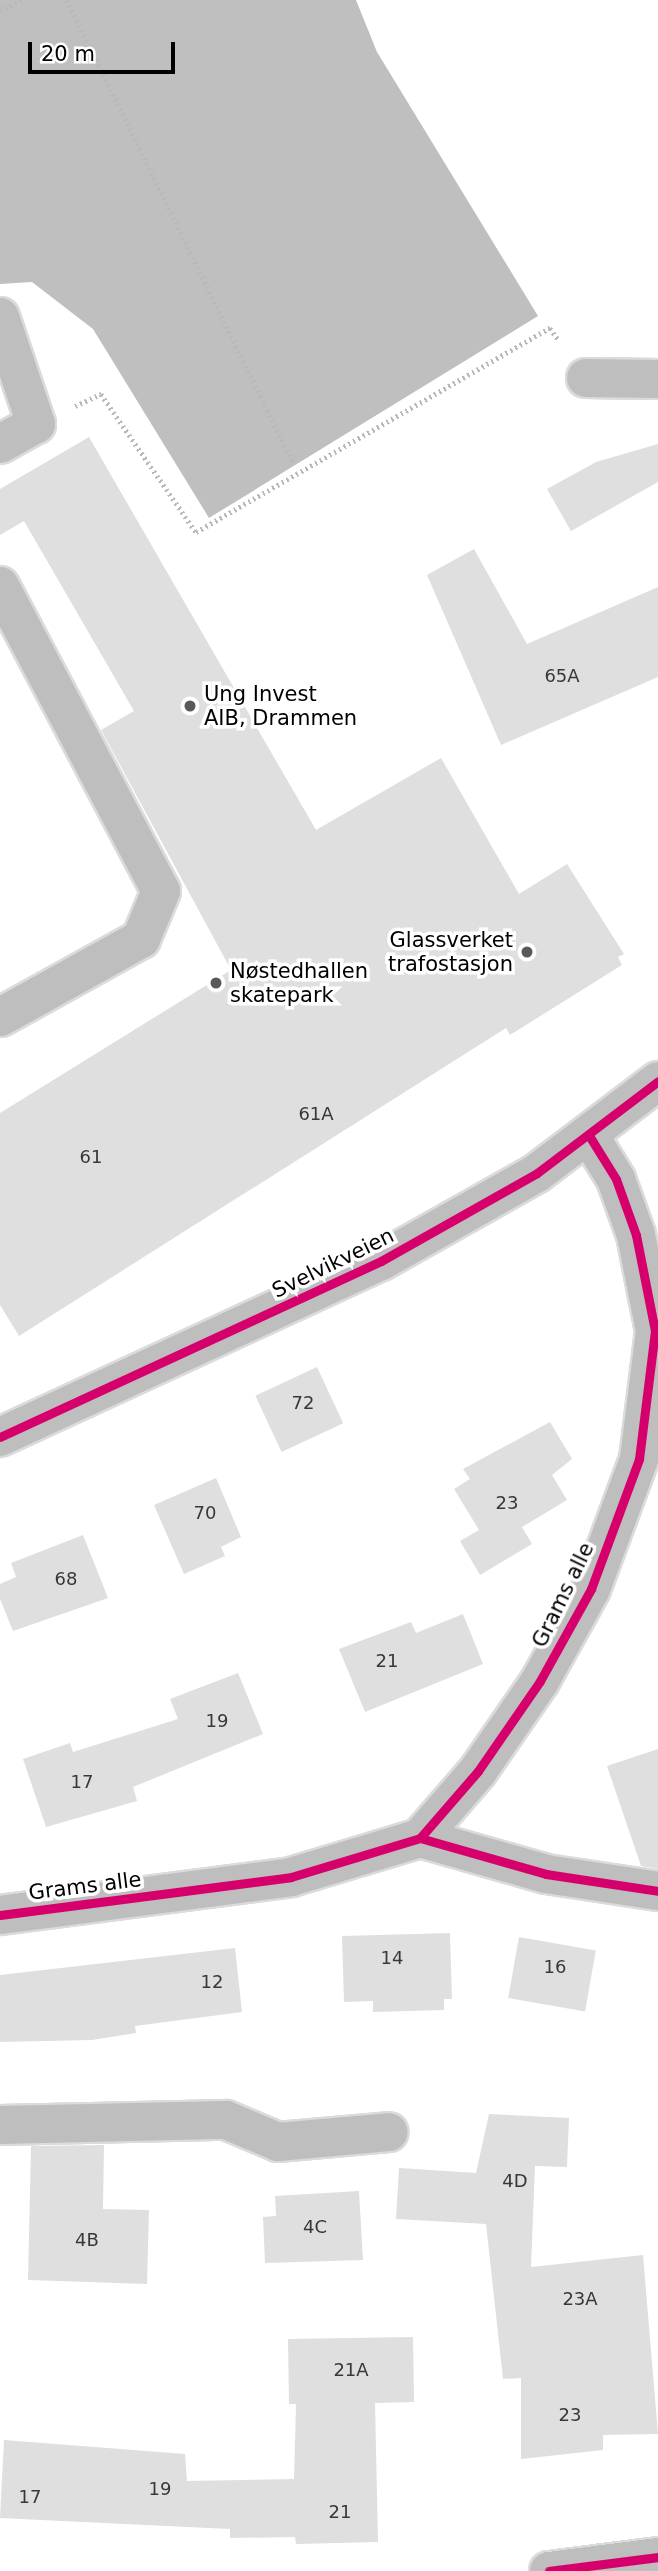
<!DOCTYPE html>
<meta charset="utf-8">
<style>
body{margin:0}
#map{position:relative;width:658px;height:2571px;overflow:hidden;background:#fff;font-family:"DejaVu Sans",sans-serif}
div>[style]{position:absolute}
.water>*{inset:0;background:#bfbfbf}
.building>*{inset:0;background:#dfdfdf;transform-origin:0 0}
.path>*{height:4.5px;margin-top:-2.25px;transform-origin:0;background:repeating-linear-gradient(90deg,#b9b9b9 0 2px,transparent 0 5.5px)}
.roads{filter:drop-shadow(2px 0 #dbdbdb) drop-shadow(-2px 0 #dbdbdb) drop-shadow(0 2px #dbdbdb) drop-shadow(0 -2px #dbdbdb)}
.minor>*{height:38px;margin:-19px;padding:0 19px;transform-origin:19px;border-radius:19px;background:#bebebe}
.major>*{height:38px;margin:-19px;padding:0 19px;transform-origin:19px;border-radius:19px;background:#bebebe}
.cycleway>*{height:9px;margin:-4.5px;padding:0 4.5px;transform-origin:4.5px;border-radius:4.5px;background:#d6006c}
.dots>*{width:19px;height:19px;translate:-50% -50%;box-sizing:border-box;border:4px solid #fff;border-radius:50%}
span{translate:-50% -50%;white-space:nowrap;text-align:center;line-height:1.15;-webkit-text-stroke:7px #fff;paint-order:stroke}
.number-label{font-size:18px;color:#383838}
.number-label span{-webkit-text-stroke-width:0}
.poi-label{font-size:21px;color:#000}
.left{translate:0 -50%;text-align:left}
.right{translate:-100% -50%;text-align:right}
.street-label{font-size:21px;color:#000}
.scale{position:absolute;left:28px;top:42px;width:147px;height:32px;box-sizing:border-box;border:4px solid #000;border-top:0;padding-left:9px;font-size:21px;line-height:24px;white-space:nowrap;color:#000;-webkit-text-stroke:5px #fff;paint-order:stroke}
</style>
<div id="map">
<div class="water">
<i style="clip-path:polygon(0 0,356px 0,377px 52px,538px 316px,209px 518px,93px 329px,32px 282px,0 284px)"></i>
</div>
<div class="building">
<i style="clip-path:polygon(89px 437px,316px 830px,441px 758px,519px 894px,567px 864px,624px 954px,618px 957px,622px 965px,510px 1035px,506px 1028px,19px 1336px,0 1305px,0 1113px,231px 970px,101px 730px,134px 711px,24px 521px,0 535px,0 489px)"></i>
<i style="clip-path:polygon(658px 444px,658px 482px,571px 531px,547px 489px,596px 462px)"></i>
<i style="clip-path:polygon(474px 549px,527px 644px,658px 587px,658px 677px,501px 745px,427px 575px)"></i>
<i style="left:317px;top:1367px;width:62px;height:68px;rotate:65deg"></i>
<i style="clip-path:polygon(550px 1422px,572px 1459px,552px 1475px,567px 1500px,522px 1527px,532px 1544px,480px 1575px,460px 1541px,479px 1530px,454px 1489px,470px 1479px,463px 1469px)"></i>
<i style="clip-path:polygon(216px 1478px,241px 1537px,221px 1547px,225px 1556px,184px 1574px,154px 1505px)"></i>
<i style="clip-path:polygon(83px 1535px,108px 1598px,13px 1631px,0 1599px,0 1584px,16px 1577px,11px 1563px)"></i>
<i style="clip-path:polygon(463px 1614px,483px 1664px,365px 1712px,339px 1649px,411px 1622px,416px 1633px)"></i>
<i style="clip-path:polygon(238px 1673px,263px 1734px,133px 1787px,137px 1801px,46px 1827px,23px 1759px,70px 1743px,73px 1752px,178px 1719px,170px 1699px)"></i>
<i style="clip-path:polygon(658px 1749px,658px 1869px,641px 1866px,607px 1766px)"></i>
<i style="clip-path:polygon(450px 1933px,452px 1999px,444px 1999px,444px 2010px,373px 2012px,373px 2001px,344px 2002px,342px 1936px)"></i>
<i style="left:519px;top:1937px;width:78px;height:62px;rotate:10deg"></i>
<i style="clip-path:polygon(235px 1948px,242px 2012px,135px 2026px,136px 2033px,92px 2040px,0 2042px,0 1975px)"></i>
<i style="clip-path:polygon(489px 2114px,569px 2118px,567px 2167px,535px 2166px,531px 2267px,643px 2255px,658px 2434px,603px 2435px,603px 2450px,521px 2459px,521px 2378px,503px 2379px,486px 2224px,396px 2219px,399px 2168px,476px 2173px)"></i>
<i style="clip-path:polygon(104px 2145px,103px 2209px,149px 2210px,147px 2284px,28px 2280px,31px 2146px)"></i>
<i style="clip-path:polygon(359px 2191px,363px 2260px,265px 2263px,263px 2217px,276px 2216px,275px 2196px)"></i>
<i style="clip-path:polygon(413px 2337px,414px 2402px,375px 2403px,378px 2542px,296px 2544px,295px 2537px,230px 2538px,230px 2529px,0 2518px,4px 2440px,185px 2454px,187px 2481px,294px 2479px,296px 2404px,289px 2404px,288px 2339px)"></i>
</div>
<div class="path">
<i style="left:67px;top:0;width:517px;rotate:63.98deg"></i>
<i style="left:0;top:11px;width:25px;rotate:-27deg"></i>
<i style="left:75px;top:406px;width:29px;rotate:-25deg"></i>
<i style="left:101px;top:394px;width:168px;rotate:55.5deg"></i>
<i style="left:196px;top:532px;width:409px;rotate:-30deg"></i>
<i style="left:550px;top:328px;width:16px;rotate:55deg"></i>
</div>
<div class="roads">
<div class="minor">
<i style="left:0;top:317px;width:113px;rotate:71.4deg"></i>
<i style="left:36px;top:424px;width:41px;rotate:150.9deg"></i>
<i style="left:586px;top:378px;width:72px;rotate:0.8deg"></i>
<i style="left:0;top:586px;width:345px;rotate:62.2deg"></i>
<i style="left:161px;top:891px;width:52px;rotate:112.6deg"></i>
<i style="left:141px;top:939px;width:161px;rotate:151deg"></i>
<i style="left:420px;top:1838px;width:89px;rotate:-49.1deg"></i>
<i style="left:478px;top:1771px;width:109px;rotate:-55.4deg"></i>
<i style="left:540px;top:1681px;width:105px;rotate:-61deg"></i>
<i style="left:591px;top:1589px;width:139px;rotate:-69.7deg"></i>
<i style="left:639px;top:1459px;width:129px;rotate:-82.9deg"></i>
<i style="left:655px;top:1331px;width:98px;rotate:-101.2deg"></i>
<i style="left:636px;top:1235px;width:59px;rotate:-109.7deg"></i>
<i style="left:616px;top:1179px;width:49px;rotate:-121.8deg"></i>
<i style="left:0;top:1915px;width:293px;rotate:-7.4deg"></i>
<i style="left:291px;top:1877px;width:135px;rotate:-16.8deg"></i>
<i style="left:420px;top:1838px;width:131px;rotate:15.9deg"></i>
<i style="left:546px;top:1874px;width:113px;rotate:8.6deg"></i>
<i style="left:0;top:2125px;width:226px;rotate:-1.3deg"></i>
<i style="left:226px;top:2120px;width:56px;rotate:22.9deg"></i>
<i style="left:278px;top:2142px;width:111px;rotate:-5.1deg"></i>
</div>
<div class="major">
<i style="left:0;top:1437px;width:420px;rotate:-24.8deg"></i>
<i style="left:381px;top:1261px;width:179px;rotate:-29.4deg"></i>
<i style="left:537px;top:1173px;width:152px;rotate:-37.2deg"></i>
<i style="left:549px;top:2571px;width:110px;rotate:-7.3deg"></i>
</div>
</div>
<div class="cycleway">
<i style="left:0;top:1437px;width:420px;rotate:-24.8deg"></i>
<i style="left:381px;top:1261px;width:179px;rotate:-29.4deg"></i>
<i style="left:537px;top:1173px;width:152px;rotate:-37.2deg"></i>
<i style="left:420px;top:1838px;width:89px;rotate:-49.1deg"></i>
<i style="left:478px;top:1771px;width:109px;rotate:-55.4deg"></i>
<i style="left:540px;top:1681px;width:105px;rotate:-61deg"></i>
<i style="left:591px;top:1589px;width:139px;rotate:-69.7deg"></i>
<i style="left:639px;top:1459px;width:129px;rotate:-82.9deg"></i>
<i style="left:655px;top:1331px;width:98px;rotate:-101.2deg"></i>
<i style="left:636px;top:1235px;width:59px;rotate:-109.7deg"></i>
<i style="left:616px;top:1179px;width:49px;rotate:-121.8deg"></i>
<i style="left:0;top:1915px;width:293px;rotate:-7.4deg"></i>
<i style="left:291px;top:1877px;width:135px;rotate:-16.8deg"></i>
<i style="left:420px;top:1838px;width:131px;rotate:15.9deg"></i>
<i style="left:546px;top:1874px;width:113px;rotate:8.6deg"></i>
<i style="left:549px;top:2571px;width:110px;rotate:-7.3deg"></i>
</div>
<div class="dots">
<i style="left:190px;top:706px;background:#595959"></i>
<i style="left:527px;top:952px;background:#595959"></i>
<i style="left:216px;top:983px;background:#595959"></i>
</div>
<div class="number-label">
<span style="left:562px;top:676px">65A</span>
<span style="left:316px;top:1114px">61A</span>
<span style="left:91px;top:1157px">61</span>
<span style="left:303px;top:1403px">72</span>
<span style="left:507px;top:1503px">23</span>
<span style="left:205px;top:1513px">70</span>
<span style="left:66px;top:1579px">68</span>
<span style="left:387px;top:1661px">21</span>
<span style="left:217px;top:1721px">19</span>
<span style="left:82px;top:1782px">17</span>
<span style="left:392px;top:1958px">14</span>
<span style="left:555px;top:1967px">16</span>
<span style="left:212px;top:1982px">12</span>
<span style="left:515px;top:2181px">4D</span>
<span style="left:315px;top:2227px">4C</span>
<span style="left:87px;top:2240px">4B</span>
<span style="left:580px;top:2299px">23A</span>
<span style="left:351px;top:2370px">21A</span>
<span style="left:570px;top:2415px">23</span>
<span style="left:160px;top:2489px">19</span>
<span style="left:30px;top:2497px">17</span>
<span style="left:340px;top:2512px">21</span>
</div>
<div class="poi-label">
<span class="left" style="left:204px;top:706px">Ung Invest<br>AIB, Drammen</span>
<span class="right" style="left:513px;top:952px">Glassverket<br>trafostasjon</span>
<span class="left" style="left:230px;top:983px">Nøstedhallen<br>skatepark</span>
</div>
<div class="street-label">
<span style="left:333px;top:1263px;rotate:-26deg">Svelvikveien</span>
<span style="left:563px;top:1595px;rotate:-64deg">Grams alle</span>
<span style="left:85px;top:1886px;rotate:-7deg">Grams alle</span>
</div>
<div class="scale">20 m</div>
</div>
